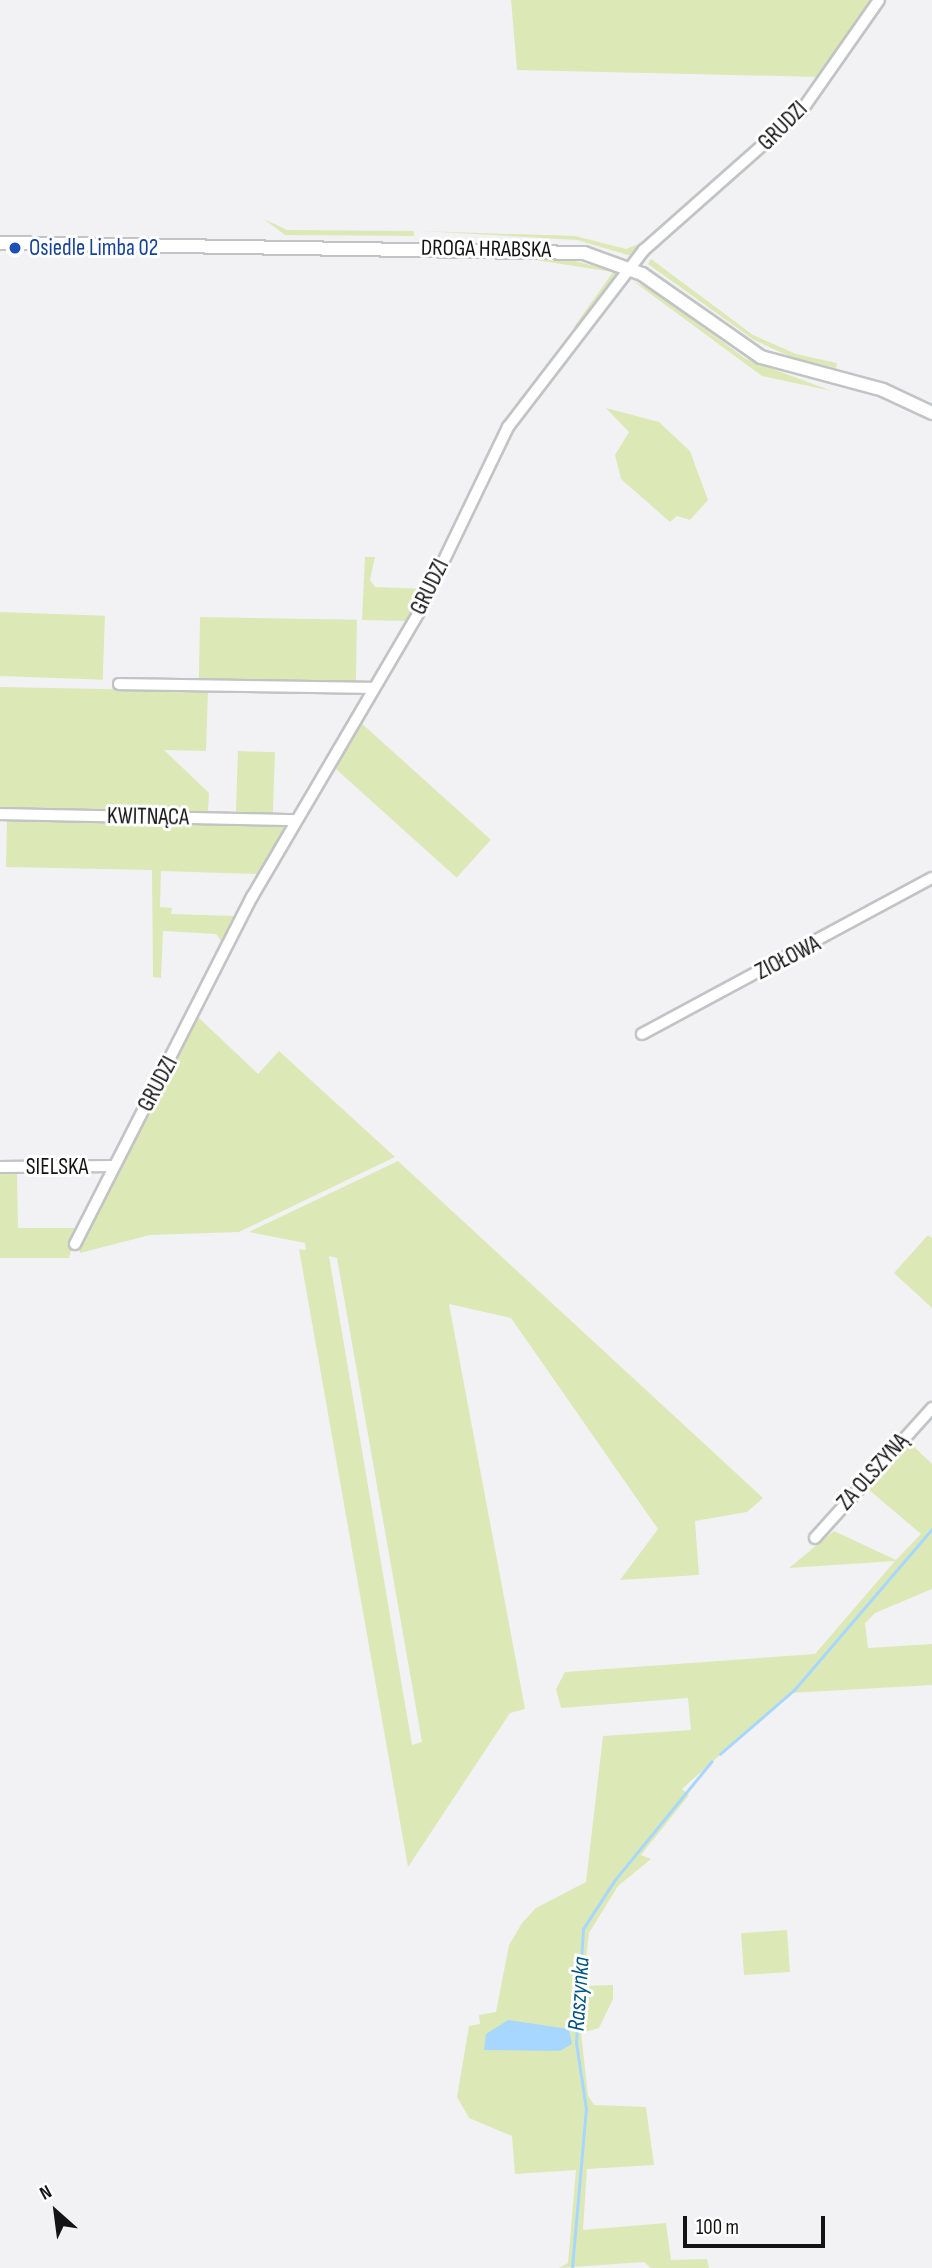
<!DOCTYPE html>
<meta charset="utf-8">
<style>
body{margin:0}
#map{position:relative;width:932px;height:2268px;overflow:hidden;background:#f2f2f4;font-family:"Sofia Sans Condensed",sans-serif}
div>[style]{position:absolute}
.green>*{inset:0;background:#dde8b7;transform-origin:0 0}
.water>*{inset:0;background:#a7d7fe}
.stream>*{height:2.5px;margin:-1.25px;padding:0 1.25px;transform-origin:1.25px;border-radius:1.25px;background:#a7d7fe}
.roads{filter:drop-shadow(2px 0 #c2c3c4) drop-shadow(-2px 0 #c2c3c4) drop-shadow(0 2px #c2c3c4) drop-shadow(0 -2px #c2c3c4)}
.minor>*{height:10px;margin:-5px;padding:0 5px;transform-origin:5px;border-radius:5px;background:#fff}
.tertiary>*{height:12px;margin:-6px;padding:0 6px;transform-origin:6px;border-radius:6px;background:#fff}
.dots>*{width:19px;height:19px;translate:-50% -50%;box-sizing:border-box;border:4px solid #fff;border-radius:50%}
span{translate:-50% -50%;white-space:nowrap;text-align:center;line-height:1.15;-webkit-text-stroke:6px #fff;paint-order:stroke}
.street-label{font-size:23px;color:#141415}
.transit-label{font-size:23px;color:#164399}
.left{translate:0 -50%;text-align:left}
.water-label{font-size:24px;color:#005584;font-style:italic}
.north{position:absolute;left:21px;top:2177px;width:70px;height:70px;-webkit-text-stroke:5px #fff;paint-order:stroke;rotate:332deg;font-size:19px;font-weight:700;line-height:28px;text-align:center;color:#141415}
.north::after{content:'';display:block;margin:auto;width:24px;height:32px;background:#141415;clip-path:polygon(50% 0,100% 100%,50% 72%,0 100%)}
.scale{position:absolute;left:683px;top:2216px;width:142px;height:32px;box-sizing:border-box;border:4px solid #141415;border-top:0;padding-left:9px;font-size:21px;line-height:24px;white-space:nowrap;color:#141415;-webkit-text-stroke:5px #fff;paint-order:stroke}
</style>
<div id="map">
<div class="green">
<i style="clip-path:polygon(511px 0,875px 0,823px 77px,517px 70px)"></i>
<i style="clip-path:polygon(264px 219px,287px 230px,414px 231px,414px 236px,285px 235px)"></i>
<i style="clip-path:polygon(422px 231px,575px 236px,626px 249px,644px 242px,635px 257px,577px 240px)"></i>
<i style="clip-path:polygon(516px 257px,567px 259px,621px 273px,582px 327px,574px 327px,613px 272px)"></i>
<i style="clip-path:polygon(651px 259px,753px 335px,796px 354px,837px 363px,836px 368px,791px 357px,754px 340px,648px 264px)"></i>
<i style="clip-path:polygon(633px 281px,655px 292px,746px 359px,832px 391px,762px 376px)"></i>
<i style="clip-path:polygon(606px 408px,659px 422px,690px 451px,708px 500px,690px 520px,677px 516px,670px 522px,621px 479px,615px 455px,629px 432px)"></i>
<i style="clip-path:polygon(365px 557px,375px 557px,370px 580px,375px 587px,427px 589px,410px 621px,362px 620px)"></i>
<i style="left:0;top:612px;width:105px;height:64px;rotate:2deg"></i>
<i style="left:200px;top:617px;width:157px;height:63px;rotate:1deg"></i>
<i style="clip-path:polygon(0 687px,208px 691px,206px 751px,164px 750px,209px 793px,208px 812px,0 808px)"></i>
<i style="left:360px;top:722px;width:176px;height:51px;rotate:42deg"></i>
<i style="left:238px;top:751px;width:37px;height:62px;rotate:2deg"></i>
<i style="clip-path:polygon(7px 819px,280px 822px,286px 829px,260px 874px,161px 871px,160px 907px,172px 908px,171px 914px,235px 916px,221px 941px,216px 934px,163px 931px,161px 978px,153px 977px,152px 870px,6px 867px)"></i>
<i style="clip-path:polygon(198px 1017px,258px 1074px,279px 1051px,395px 1157px,239px 1232px,150px 1235px,80px 1253px,78px 1243px,102px 1191px)"></i>
<i style="clip-path:polygon(evenodd,398px 1161px,763px 1498px,747px 1512px,695px 1521px,699px 1575px,620px 1580px,658px 1529px,511px 1318px,449px 1304px,525px 1709px,510px 1713px,408px 1867px,299px 1249px,306px 1250px,305px 1243px,249px 1232px,398px 1161px,329px 1256px,337px 1258px,422px 1742px,412px 1745px,329px 1256px)"></i>
<i style="clip-path:polygon(0 1171px,17px 1171px,18px 1228px,77px 1228px,69px 1258px,0 1258px)"></i>
<i style="clip-path:polygon(928px 1235px,932px 1238px,932px 1308px,894px 1273px)"></i>
<i style="clip-path:polygon(910px 1443px,932px 1464px,932px 1589px,875px 1613px,865px 1623px,868px 1648px,932px 1644px,932px 1685px,789px 1693px,682px 1789px,689px 1795px,641px 1855px,651px 1859px,618px 1886px,589px 1933px,583px 1986px,613px 1985px,613px 1999px,599px 2028px,581px 2033px,588px 2095px,594px 2105px,646px 2107px,654px 2165px,587px 2169px,583px 2230px,666px 2223px,671px 2260px,707px 2259px,709px 2268px,651px 2268px,644px 2262px,559px 2268px,568px 2263px,576px 2170px,515px 2174px,512px 2136px,469px 2118px,457px 2097px,469px 2026px,480px 2024px,479px 2015px,496px 2012px,509px 1945px,522px 1923px,536px 1908px,586px 1882px,603px 1736px,691px 1730px,688px 1698px,561px 1708px,556px 1689px,565px 1672px,815px 1654px,895px 1561px,789px 1568px,834px 1531px,896px 1560px,921px 1534px,868px 1489px)"></i>
<i style="left:787px;top:1930px;width:42px;height:46px;rotate:86deg"></i>
</div>
<div class="water">
<i style="clip-path:polygon(508px 2020px,569px 2029px,572px 2044px,560px 2051px,484px 2050px,486px 2034px)"></i>
</div>
<div class="stream">
<i style="left:720px;top:1754px;width:98px;rotate:-40.9deg"></i>
<i style="left:794px;top:1690px;width:212px;rotate:-49.4deg"></i>
<i style="left:572px;top:2268px;width:160px;rotate:-85deg"></i>
<i style="left:586px;top:2109px;width:67px;rotate:-98.6deg"></i>
<i style="left:576px;top:2043px;width:114px;rotate:-86.5deg"></i>
<i style="left:583px;top:1929px;width:57px;rotate:-57.1deg"></i>
<i style="left:614px;top:1881px;width:154px;rotate:-50.8deg"></i>
</div>
<div class="roads">
<div class="minor">
<i style="left:119px;top:684px;width:255px;rotate:0.9deg"></i>
<i style="left:0;top:814px;width:295px;rotate:1.2deg"></i>
<i style="left:642px;top:1034px;width:329px;rotate:-28.3deg"></i>
<i style="left:0;top:1167px;width:113px;rotate:-0.5deg"></i>
<i style="left:75px;top:1244px;width:390px;rotate:-63deg"></i>
<i style="left:252px;top:897px;width:330px;rotate:-59.6deg"></i>
<i style="left:419px;top:612px;width:205px;rotate:-64.3deg"></i>
<i style="left:508px;top:427px;width:223px;rotate:-52.5deg"></i>
<i style="left:644px;top:250px;width:211px;rotate:-41.5deg"></i>
<i style="left:802px;top:110px;width:134px;rotate:-55deg"></i>
<i style="left:815px;top:1538px;width:175px;rotate:-48deg"></i>
</div>
<div class="tertiary">
<i style="left:0;top:243px;width:584px;rotate:0.98deg"></i>
<i style="left:584px;top:253px;width:62px;rotate:19.9deg"></i>
<i style="left:642px;top:274px;width:145px;rotate:34.9deg"></i>
<i style="left:761px;top:357px;width:126px;rotate:15.1deg"></i>
<i style="left:883px;top:390px;width:54px;rotate:25.1deg"></i>
</div>
</div>
<div class="dots">
<i style="left:15px;top:248px;background:#1a4fb4"></i>
</div>
<div class="street-label">
<span style="left:783px;top:126px;rotate:-45deg">GRUDZI</span>
<span style="left:486px;top:249px;rotate:1deg">DROGA HRABSKA</span>
<span style="left:430px;top:587px;rotate:-64deg">GRUDZI</span>
<span style="left:148px;top:817px;rotate:1deg">KWITNĄCA</span>
<span style="left:788px;top:958px;rotate:-27deg">ZIOŁOWA</span>
<span style="left:158px;top:1084px;rotate:-62deg">GRUDZI</span>
<span style="left:57px;top:1167px">SIELSKA</span>
<span style="left:873px;top:1472px;rotate:-48deg">ZA OLSZYNĄ</span>
</div>
<div class="transit-label">
<span class="left" style="left:29px;top:248px">Osiedle Limba 02</span>
</div>
<div class="water-label">
<span style="left:579px;top:1994px;rotate:-86deg">Raszynka</span>
</div>
<div class="north">N</div>
<div class="scale">100 m</div>
</div>
